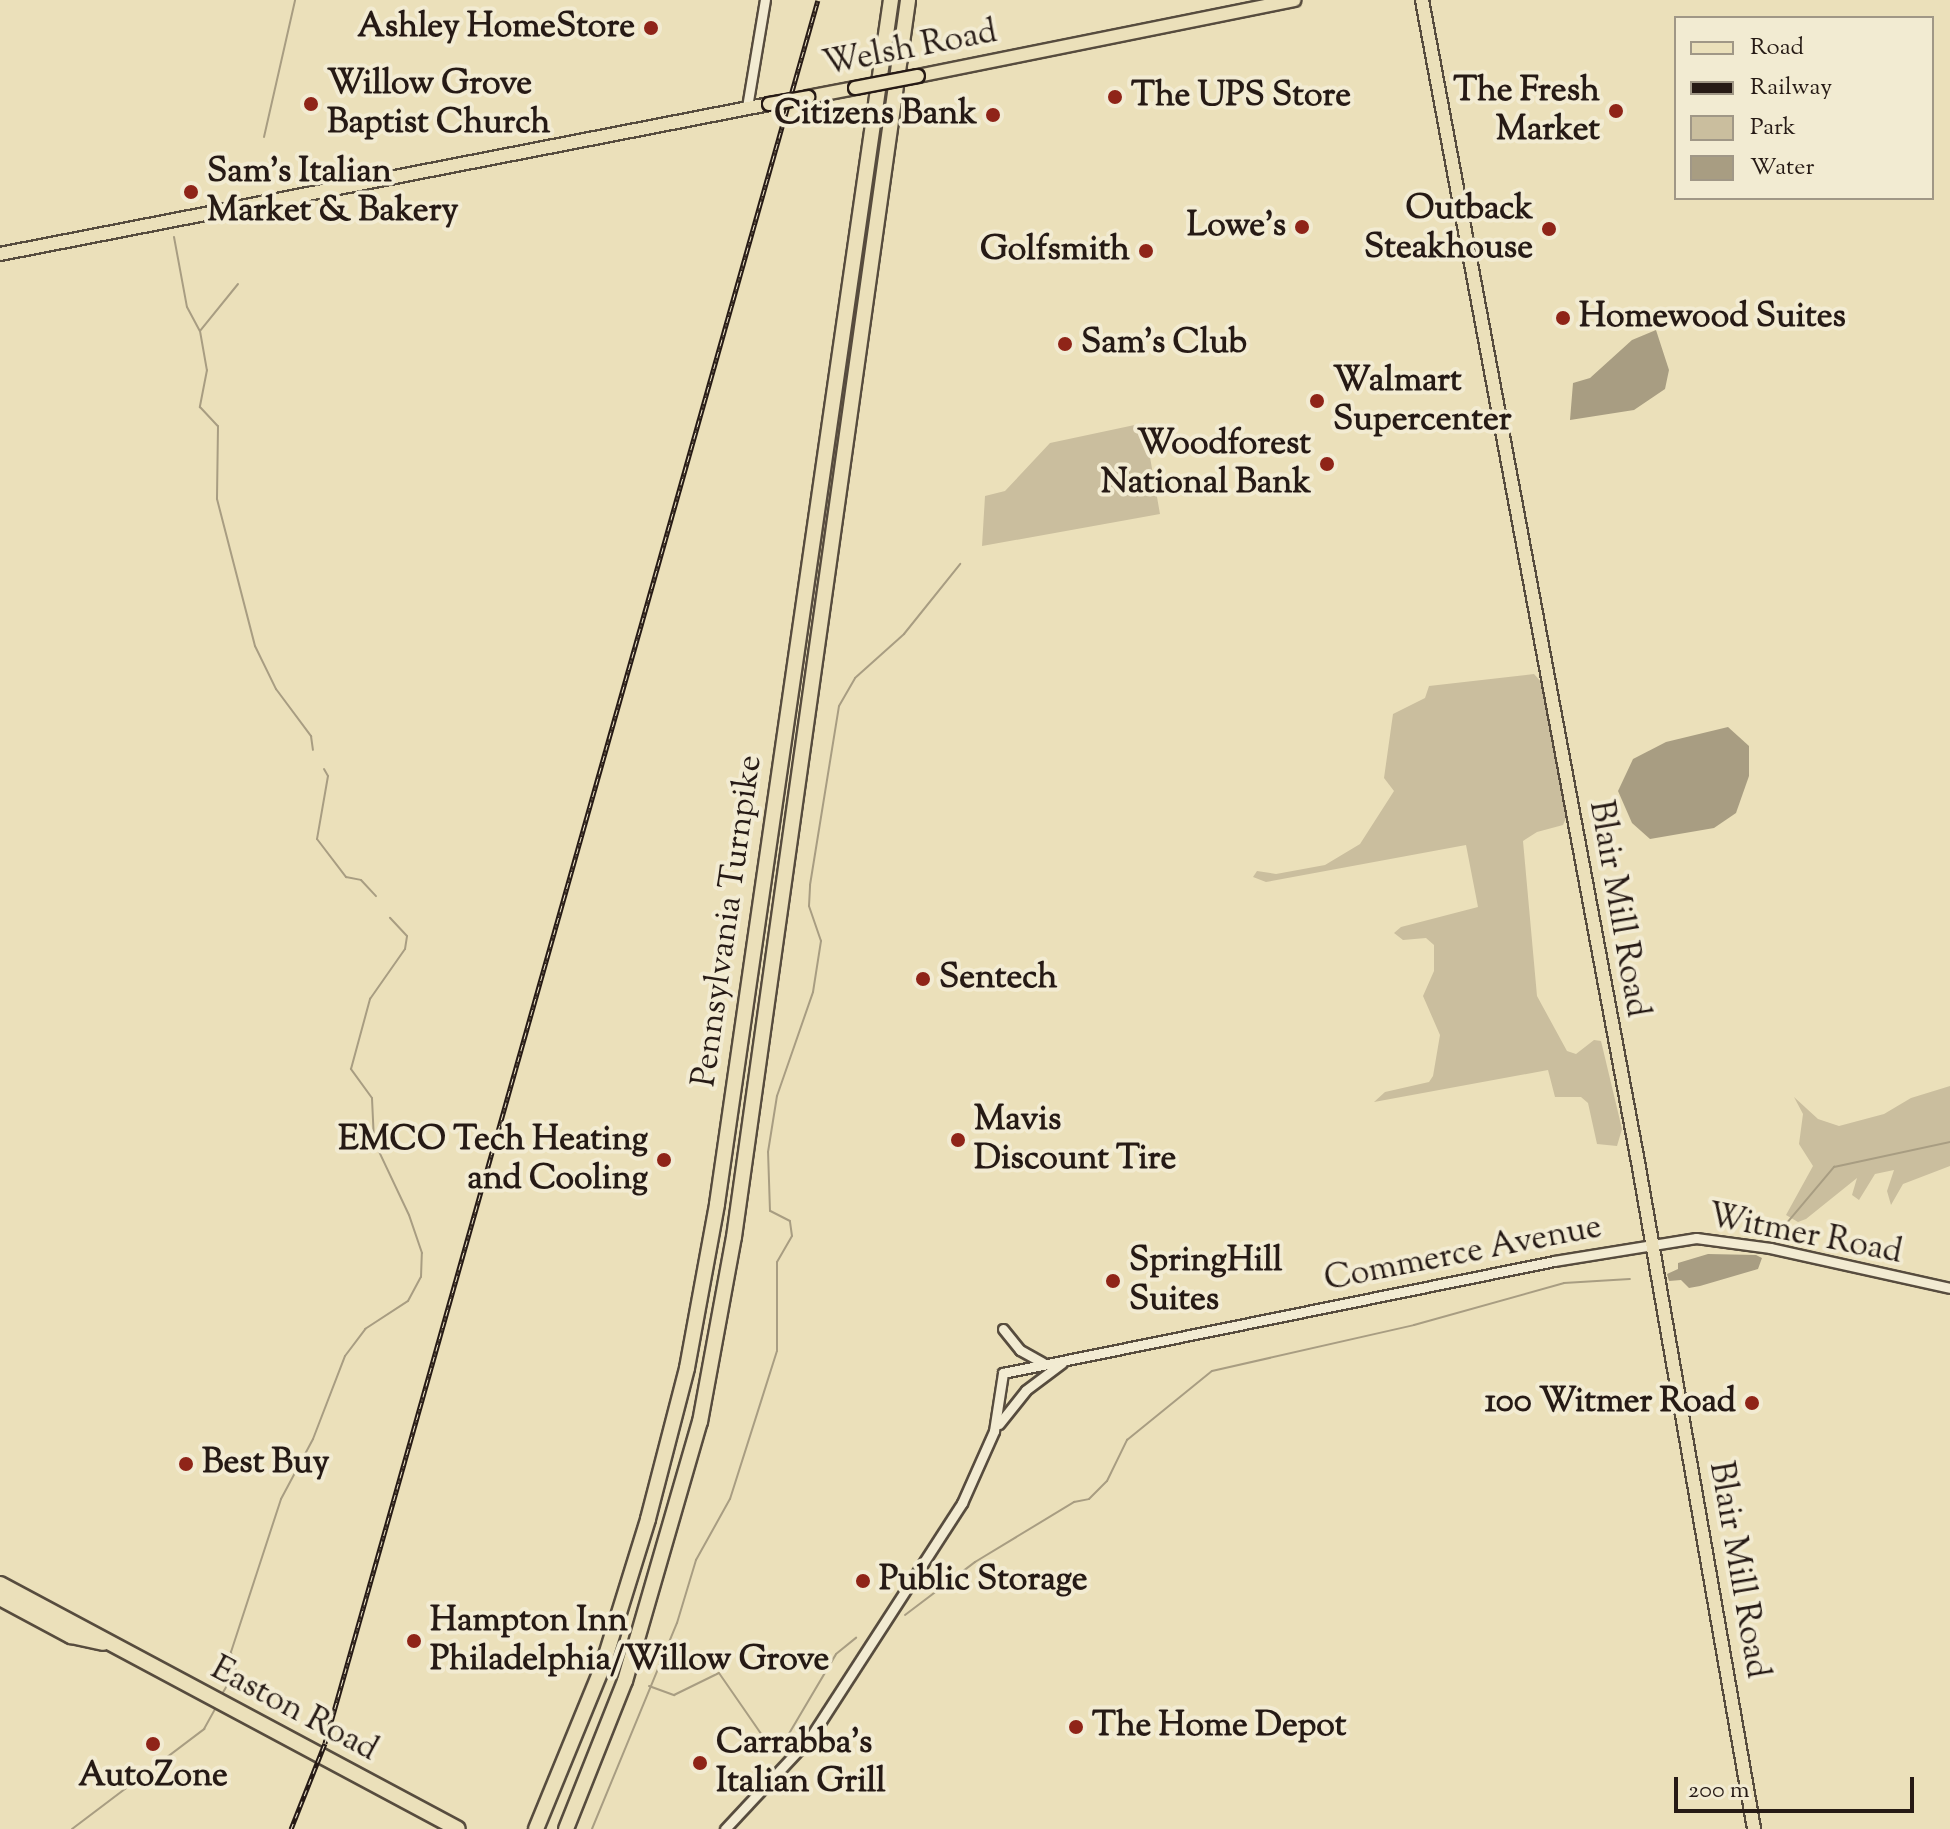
<!DOCTYPE html>
<style>
body{margin:0}
#map{position:relative;width:1950px;height:1829px;overflow:hidden;background:#ebe0ba;font-family:"Sorts Mill Goudy",serif}
div>[style]{position:absolute}
.green>*{inset:0;background:#cabe9e}
.water>*{inset:0;background:#a89d82}
.stream>*{height:2px;margin:-1px;padding:0 1px;transform-origin:1px;border-radius:1px;background:#a89d82}
.roads{filter:drop-shadow(2px 0 #574c3e) drop-shadow(-2px 0 #574c3e) drop-shadow(0 2px #574c3e) drop-shadow(0 -2px #574c3e)}
.minor>*{height:9px;margin:-4.5px;padding:0 4.5px;transform-origin:4.5px;border-radius:4.5px;background:#f2ebd2}
.major>*{height:12px;margin:-6px;padding:0 6px;transform-origin:6px;border-radius:6px;background:#ebe0ba}
.highway>*{height:14px;margin:-7px;padding:0 7px;transform-origin:7px;border-radius:7px;background:#ebe0ba}
.rail>*{height:5px;margin-top:-2.5px;transform-origin:0;background:repeating-linear-gradient(90deg,#f2ebd2 0 6px,#261a15 0 12px);box-sizing:border-box;border-block:2px solid #261a15}
.bridges{filter:drop-shadow(2px 0 #261a15) drop-shadow(-2px 0 #261a15) drop-shadow(0 2px #261a15) drop-shadow(0 -2px #261a15)}
.major-bridge>*{height:12px;margin:-6px;padding:0 6px;transform-origin:6px;border-radius:6px;background:#ebe0ba}
.dots>*{width:22px;height:22px;translate:-50% -50%;box-sizing:border-box;border:4px solid #f2ebd2;border-radius:50%}
span{translate:-50% -50%;white-space:nowrap;text-align:center;line-height:1.15;-webkit-text-stroke:8px #f2ebd2;paint-order:stroke}
.poi-label{font-size:34px;color:#261a15;font-weight:700}
.right{translate:-100% -50%;text-align:right}
.left{translate:0 -50%;text-align:left}
.street-label{font-size:34px;color:#261a15}
.legend{position:absolute;left:1674px;top:16px;width:260px;height:184px;box-sizing:border-box;background:#f2ebd2;border:2px solid #a09786;margin:0;padding:10px 14px;list-style:none;font-size:24px;color:#261a15}
.legend li{display:flex;align-items:center;gap:16px;height:40px}
.legend b{width:40px;border:2px solid #a09786}
.scale{position:absolute;left:1674px;top:1777px;width:240px;height:36px;box-sizing:border-box;border:4px solid #261a15;border-top:0;padding-left:10px;font-size:24px;line-height:28px;white-space:nowrap;color:#261a15;-webkit-text-stroke:6px #f2ebd2;paint-order:stroke}
</style>
<div id="map">
<div class="green">
<i style="clip-path:polygon(1144px 423px,1160px 514px,982px 546px,985px 496px,1005px 491px,1050px 443px)"></i>
<i style="clip-path:polygon(1534px 674px,1543px 684px,1567px 816px,1563px 825px,1537px 832px,1523px 841px,1537px 996px,1567px 1051px,1576px 1054px,1594px 1040px,1601px 1041px,1622px 1129px,1617px 1146px,1597px 1144px,1588px 1103px,1581px 1097px,1555px 1097px,1548px 1070px,1374px 1102px,1385px 1092px,1429px 1082px,1433px 1076px,1440px 1035px,1423px 996px,1434px 971px,1434px 945px,1426px 938px,1403px 940px,1394px 933px,1401px 927px,1478px 907px,1466px 845px,1266px 882px,1253px 877px,1257px 871px,1276px 874px,1325px 865px,1360px 844px,1394px 791px,1384px 778px,1393px 714px,1425px 698px,1429px 686px)"></i>
<i style="clip-path:polygon(1950px 1086px,1950px 1166px,1903px 1184px,1891px 1205px,1887px 1191px,1894px 1170px,1875px 1174px,1859px 1200px,1852px 1195px,1857px 1178px,1806px 1219px,1798px 1222px,1786px 1215px,1813px 1166px,1799px 1144px,1803px 1114px,1794px 1097px,1818px 1119px,1839px 1126px,1884px 1114px,1911px 1098px)"></i>
</div>
<div class="water">
<i style="clip-path:polygon(1656px 330px,1669px 370px,1665px 389px,1634px 410px,1570px 420px,1573px 383px,1590px 378px,1632px 340px)"></i>
<i style="clip-path:polygon(1728px 727px,1749px 746px,1749px 776px,1736px 813px,1714px 828px,1650px 839px,1632px 823px,1618px 791px,1633px 759px,1666px 742px)"></i>
<i style="clip-path:polygon(1708px 1254px,1756px 1255px,1762px 1258px,1758px 1269px,1700px 1286px,1689px 1288px,1681px 1280px,1669px 1281px,1667px 1274px,1678px 1269px,1678px 1263px)"></i>
</div>
<div class="stream">
<i style="left:264px;top:137px;width:140px;rotate:-77.2deg"></i>
<i style="left:174px;top:237px;width:71px;rotate:79.5deg"></i>
<i style="left:187px;top:307px;width:27px;rotate:62deg"></i>
<i style="left:238px;top:284px;width:60px;rotate:129deg"></i>
<i style="left:200px;top:331px;width:40px;rotate:80deg"></i>
<i style="left:207px;top:370px;width:38px;rotate:101deg"></i>
<i style="left:200px;top:407px;width:26px;rotate:47deg"></i>
<i style="left:218px;top:426px;width:73px;rotate:90.8deg"></i>
<i style="left:217px;top:499px;width:152px;rotate:75.5deg"></i>
<i style="left:255px;top:646px;width:48px;rotate:64deg"></i>
<i style="left:276px;top:689px;width:59px;rotate:53.3deg"></i>
<i style="left:311px;top:736px;width:14px;rotate:82deg"></i>
<i style="left:324px;top:769px;width:8px;rotate:60deg"></i>
<i style="left:328px;top:776px;width:64px;rotate:99.9deg"></i>
<i style="left:317px;top:839px;width:48px;rotate:52.7deg"></i>
<i style="left:346px;top:877px;width:15px;rotate:11deg"></i>
<i style="left:361px;top:880px;width:22px;rotate:47deg"></i>
<i style="left:1775px;top:1237px;width:92px;rotate:-49.9deg"></i>
<i style="left:1834px;top:1167px;width:119px;rotate:-12.2deg"></i>
<i style="left:905px;top:1615px;width:88px;rotate:-37.1deg"></i>
<i style="left:975px;top:1562px;width:116px;rotate:-31.2deg"></i>
<i style="left:1074px;top:1502px;width:15px;rotate:-11deg"></i>
<i style="left:1089px;top:1499px;width:25px;rotate:-45deg"></i>
<i style="left:1107px;top:1481px;width:46px;rotate:-64deg"></i>
<i style="left:1127px;top:1440px;width:109px;rotate:-39.1deg"></i>
<i style="left:1212px;top:1371px;width:207px;rotate:-12.8deg"></i>
<i style="left:1414px;top:1325px;width:156px;rotate:-15.6deg"></i>
<i style="left:1564px;top:1283px;width:66px;rotate:-3.5deg"></i>
<i style="left:649px;top:1686px;width:27px;rotate:20deg"></i>
<i style="left:674px;top:1695px;width:50px;rotate:-26.1deg"></i>
<i style="left:719px;top:1673px;width:79px;rotate:55.3deg"></i>
<i style="left:764px;top:1738px;width:23px;rotate:-2deg"></i>
<i style="left:787px;top:1737px;width:96px;rotate:-59.4deg"></i>
<i style="left:836px;top:1654px;width:26px;rotate:-39deg"></i>
<i style="left:222px;top:1694px;width:27px;rotate:-59deg"></i>
<i style="left:236px;top:1671px;width:20px;rotate:-105deg"></i>
<i style="left:231px;top:1652px;width:161px;rotate:-71.9deg"></i>
<i style="left:281px;top:1499px;width:68px;rotate:-61.9deg"></i>
<i style="left:313px;top:1439px;width:89px;rotate:-68.9deg"></i>
<i style="left:345px;top:1356px;width:34px;rotate:-53deg"></i>
<i style="left:365px;top:1329px;width:51px;rotate:-33.1deg"></i>
<i style="left:408px;top:1301px;width:27px;rotate:-62deg"></i>
<i style="left:421px;top:1277px;width:24px;rotate:-88deg"></i>
<i style="left:422px;top:1253px;width:40px;rotate:-108.9deg"></i>
<i style="left:409px;top:1215px;width:82px;rotate:-115.3deg"></i>
<i style="left:374px;top:1141px;width:43px;rotate:-92.7deg"></i>
<i style="left:372px;top:1098px;width:36px;rotate:-126deg"></i>
<i style="left:351px;top:1069px;width:73px;rotate:-74.8deg"></i>
<i style="left:370px;top:999px;width:61px;rotate:-55deg"></i>
<i style="left:405px;top:949px;width:13px;rotate:-81deg"></i>
<i style="left:407px;top:936px;width:25px;rotate:-133deg"></i>
<i style="left:72px;top:1829px;width:166px;rotate:-37.1deg"></i>
<i style="left:204px;top:1729px;width:25px;rotate:-61deg"></i>
<i style="left:592px;top:1829px;width:223px;rotate:-67.6deg"></i>
<i style="left:677px;top:1623px;width:66px;rotate:-73.2deg"></i>
<i style="left:696px;top:1560px;width:70px;rotate:-60.9deg"></i>
<i style="left:730px;top:1499px;width:155px;rotate:-72.4deg"></i>
<i style="left:777px;top:1351px;width:89px;rotate:-90deg"></i>
<i style="left:777px;top:1262px;width:30px;rotate:-60deg"></i>
<i style="left:792px;top:1236px;width:15px;rotate:-98deg"></i>
<i style="left:790px;top:1221px;width:22px;rotate:-153deg"></i>
<i style="left:770px;top:1211px;width:59px;rotate:-91.9deg"></i>
<i style="left:768px;top:1152px;width:57px;rotate:-80.9deg"></i>
<i style="left:777px;top:1096px;width:110px;rotate:-70.9deg"></i>
<i style="left:813px;top:992px;width:52px;rotate:-81.1deg"></i>
<i style="left:821px;top:941px;width:37px;rotate:-109deg"></i>
<i style="left:809px;top:906px;width:21px;rotate:-87deg"></i>
<i style="left:810px;top:885px;width:181px;rotate:-80.8deg"></i>
<i style="left:839px;top:706px;width:32px;rotate:-60deg"></i>
<i style="left:855px;top:678px;width:66px;rotate:-41.9deg"></i>
<i style="left:904px;top:634px;width:90px;rotate:-51.3deg"></i>
</div>
<div class="roads">
<div class="minor">
<i style="left:747px;top:107px;width:109px;rotate:-80.5deg"></i>
<i style="left:1003px;top:1329px;width:27px;rotate:51deg"></i>
<i style="left:1020px;top:1350px;width:26px;rotate:29deg"></i>
<i style="left:999px;top:1424px;width:43px;rotate:-51.5deg"></i>
<i style="left:1026px;top:1390px;width:45px;rotate:-36.9deg"></i>
<i style="left:725px;top:1829px;width:125px;rotate:-47deg"></i>
<i style="left:810px;top:1738px;width:280px;rotate:-57.1deg"></i>
<i style="left:962px;top:1503px;width:79px;rotate:-66deg"></i>
<i style="left:994px;top:1431px;width:59px;rotate:-81.2deg"></i>
<i style="left:1003px;top:1373px;width:562px;rotate:-11.49deg"></i>
<i style="left:1554px;top:1261px;width:144px;rotate:-9.2deg"></i>
<i style="left:1696px;top:1238px;width:75px;rotate:7.7deg"></i>
<i style="left:1770px;top:1248px;width:184px;rotate:12.5deg"></i>
</div>
<div class="major">
<i style="left:1422px;top:0;width:1182px;rotate:79.47deg"></i>
<i style="left:1638px;top:1162px;width:677px;rotate:80.13deg"></i>
<i style="left:918px;top:76px;width:384px;rotate:-11.4deg"></i>
<i style="left:808px;top:97px;width:48px;rotate:-10.8deg"></i>
<i style="left:0;top:254px;width:783px;rotate:-11.04deg"></i>
</div>
<div class="highway">
<i style="left:0;top:1584px;width:519px;rotate:28.14deg"></i>
<i style="left:0;top:1598px;width:81px;rotate:28.2deg"></i>
<i style="left:71px;top:1636px;width:33px;rotate:12deg"></i>
<i style="left:536px;top:1829px;width:174px;rotate:-67.7deg"></i>
<i style="left:602px;top:1668px;width:156px;rotate:-72.8deg"></i>
<i style="left:648px;top:1519px;width:156px;rotate:-75.5deg"></i>
<i style="left:687px;top:1368px;width:167px;rotate:-79.6deg"></i>
<i style="left:717px;top:1204px;width:1217px;rotate:-81.78deg"></i>
<i style="left:566px;top:1829px;width:159px;rotate:-68.3deg"></i>
<i style="left:625px;top:1681px;width:270px;rotate:-73.9deg"></i>
<i style="left:700px;top:1422px;width:188px;rotate:-79.6deg"></i>
<i style="left:734px;top:1237px;width:1249px;rotate:-81.99deg"></i>
</div>
</div>
<div class="rail">
<i style="left:291px;top:1829px;width:92px;rotate:-68.4deg"></i>
<i style="left:325px;top:1743px;width:1811px;rotate:-74.21deg"></i>
</div>
<div class="bridges">
<div class="major-bridge">
<i style="left:855px;top:88px;width:64px;rotate:-10.8deg"></i>
<i style="left:769px;top:104px;width:40px;rotate:-10deg"></i>
</div>
</div>
<div class="dots">
<i style="left:651px;top:28px;background:#8f2418"></i>
<i style="left:1115px;top:97px;background:#8f2418"></i>
<i style="left:311px;top:104px;background:#8f2418"></i>
<i style="left:1616px;top:111px;background:#8f2418"></i>
<i style="left:993px;top:115px;background:#8f2418"></i>
<i style="left:191px;top:192px;background:#8f2418"></i>
<i style="left:1302px;top:227px;background:#8f2418"></i>
<i style="left:1549px;top:229px;background:#8f2418"></i>
<i style="left:1146px;top:251px;background:#8f2418"></i>
<i style="left:1563px;top:318px;background:#8f2418"></i>
<i style="left:1065px;top:344px;background:#8f2418"></i>
<i style="left:1317px;top:401px;background:#8f2418"></i>
<i style="left:1327px;top:464px;background:#8f2418"></i>
<i style="left:923px;top:979px;background:#8f2418"></i>
<i style="left:958px;top:1140px;background:#8f2418"></i>
<i style="left:664px;top:1160px;background:#8f2418"></i>
<i style="left:1113px;top:1281px;background:#8f2418"></i>
<i style="left:1752px;top:1403px;background:#8f2418"></i>
<i style="left:186px;top:1464px;background:#8f2418"></i>
<i style="left:863px;top:1581px;background:#8f2418"></i>
<i style="left:414px;top:1641px;background:#8f2418"></i>
<i style="left:1076px;top:1727px;background:#8f2418"></i>
<i style="left:153px;top:1744px;background:#8f2418"></i>
<i style="left:700px;top:1763px;background:#8f2418"></i>
</div>
<div class="poi-label">
<span class="right" style="left:635px;top:28px">Ashley HomeStore</span>
<span class="left" style="left:327px;top:104px">Willow Grove<br>Baptist Church</span>
<span class="right" style="left:1600px;top:111px">The Fresh<br>Market</span>
<span class="left" style="left:1131px;top:97px">The UPS Store</span>
<span class="right" style="left:977px;top:115px">Citizens Bank</span>
<span class="left" style="left:207px;top:192px">Sam's Italian<br>Market &amp; Bakery</span>
<span class="right" style="left:1533px;top:229px">Outback<br>Steakhouse</span>
<span class="right" style="left:1286px;top:227px">Lowe's</span>
<span class="right" style="left:1130px;top:251px">Golfsmith</span>
<span class="left" style="left:1579px;top:318px">Homewood Suites</span>
<span class="left" style="left:1081px;top:344px">Sam's Club</span>
<span class="left" style="left:1333px;top:401px">Walmart<br>Supercenter</span>
<span class="right" style="left:1311px;top:464px">Woodforest<br>National Bank</span>
<span class="left" style="left:939px;top:979px">Sentech</span>
<span class="left" style="left:974px;top:1140px">Mavis<br>Discount Tire</span>
<span class="right" style="left:648px;top:1160px">EMCO Tech Heating<br>and Cooling</span>
<span class="left" style="left:1129px;top:1281px">SpringHill<br>Suites</span>
<span class="right" style="left:1736px;top:1403px">100 Witmer Road</span>
<span class="left" style="left:202px;top:1464px">Best Buy</span>
<span class="left" style="left:879px;top:1581px">Public Storage</span>
<span class="left" style="left:430px;top:1641px">Hampton Inn<br>Philadelphia/Willow Grove</span>
<span class="left" style="left:1092px;top:1727px">The Home Depot</span>
<span class="left" style="left:716px;top:1763px">Carrabba's<br>Italian Grill</span>
<span style="left:153px;top:1777px">AutoZone</span>
</div>
<div class="street-label">
<span style="left:910px;top:49px;rotate:-11deg">Welsh Road</span>
<span style="left:1618px;top:909px;rotate:80deg">Blair Mill Road</span>
<span style="left:728px;top:921px;rotate:-82deg">Pennsylvania Turnpike</span>
<span style="left:1805px;top:1235px;rotate:11deg">Witmer Road</span>
<span style="left:1463px;top:1254px;rotate:-11deg">Commerce Avenue</span>
<span style="left:1738px;top:1570px;rotate:80deg">Blair Mill Road</span>
<span style="left:294px;top:1710px;rotate:28deg">Easton Road</span>
</div>
<ul class="legend">
<li><b style="height:10px;background:#ebe0ba"></b>Road</li>
<li><b style="height:10px;background:#261a15"></b>Railway</li>
<li><b style="height:22px;background:#cabe9e"></b>Park</li>
<li><b style="height:22px;background:#a89d82"></b>Water</li>
</ul>
<div class="scale">200 m</div>
</div>
